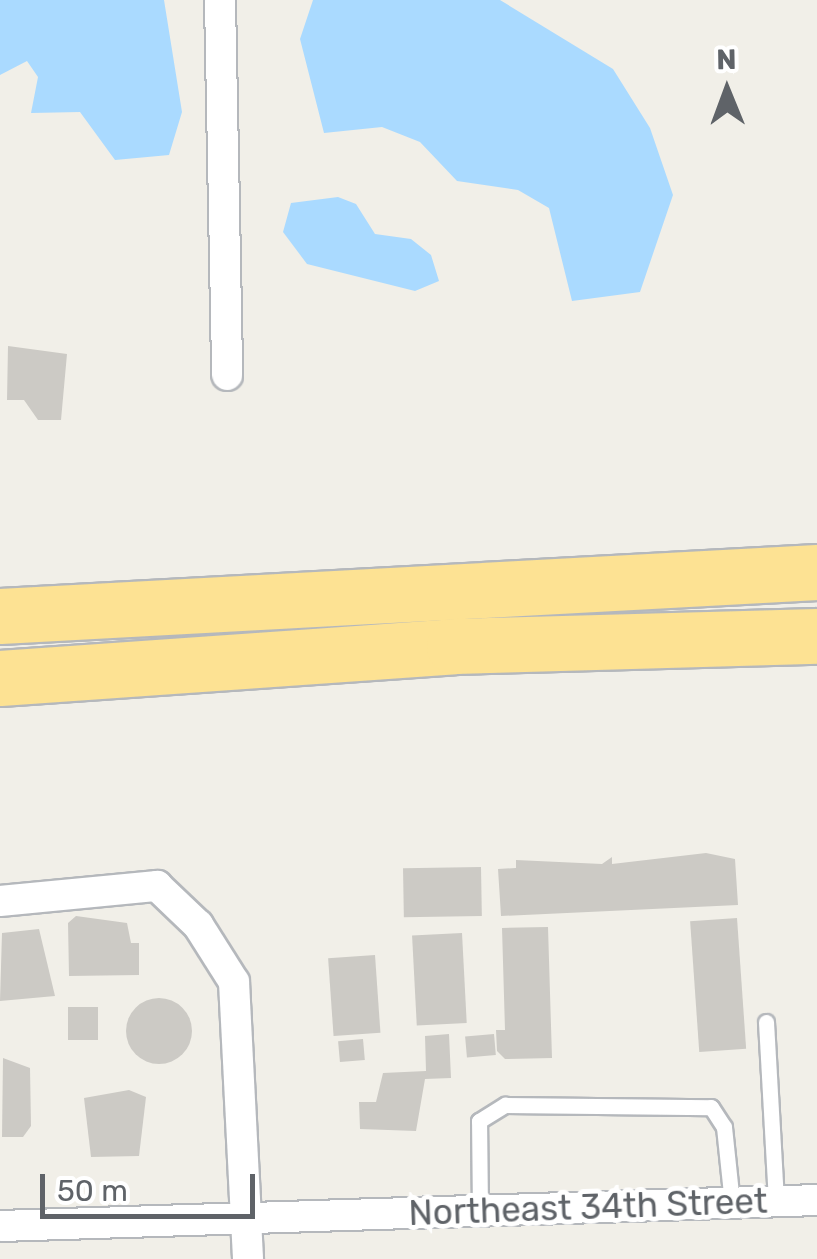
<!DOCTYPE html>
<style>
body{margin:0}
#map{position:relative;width:817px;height:1259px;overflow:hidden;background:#f1efe8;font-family:Rubik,sans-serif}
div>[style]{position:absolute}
.water>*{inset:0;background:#aadaff}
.building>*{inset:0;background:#cccac5;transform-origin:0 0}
.round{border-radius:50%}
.roads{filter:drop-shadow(2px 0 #b5b8bc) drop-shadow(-2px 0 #b5b8bc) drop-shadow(0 2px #b5b8bc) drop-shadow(0 -2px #b5b8bc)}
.service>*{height:15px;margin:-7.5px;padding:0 7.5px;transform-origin:7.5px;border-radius:7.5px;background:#fff}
.minor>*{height:30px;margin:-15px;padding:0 15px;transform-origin:15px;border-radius:15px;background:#fff}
.motorway>*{height:55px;margin:-27.5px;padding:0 27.5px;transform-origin:27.5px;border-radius:27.5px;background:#fde293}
span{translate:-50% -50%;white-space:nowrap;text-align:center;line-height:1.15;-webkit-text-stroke:10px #fff;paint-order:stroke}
.street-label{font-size:35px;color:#5f6368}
.north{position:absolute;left:677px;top:40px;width:100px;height:100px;-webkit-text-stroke:8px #fff;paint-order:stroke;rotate:359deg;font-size:28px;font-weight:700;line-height:40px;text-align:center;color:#5f6368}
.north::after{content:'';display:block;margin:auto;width:35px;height:45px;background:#5f6368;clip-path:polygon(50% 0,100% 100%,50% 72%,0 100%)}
.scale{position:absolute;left:40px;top:1174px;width:215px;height:45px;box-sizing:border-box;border:5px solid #5f6368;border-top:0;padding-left:12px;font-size:30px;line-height:35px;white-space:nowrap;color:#5f6368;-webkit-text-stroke:8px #fff;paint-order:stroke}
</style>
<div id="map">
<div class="water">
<i style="clip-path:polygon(0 0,164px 0,182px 112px,169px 155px,115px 160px,80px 112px,31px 113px,38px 77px,27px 61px,0 75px)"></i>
<i style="clip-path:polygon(313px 0,500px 0,613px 69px,650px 128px,673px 195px,640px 292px,572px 301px,549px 208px,518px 190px,457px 181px,420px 142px,382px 127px,324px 133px,300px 39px)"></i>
<i style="clip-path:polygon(338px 197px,356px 204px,375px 234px,411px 239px,431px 255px,439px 281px,415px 291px,307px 264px,283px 232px,291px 203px)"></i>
</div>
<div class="building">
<i style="clip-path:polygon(8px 346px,67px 354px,61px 420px,38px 420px,24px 400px,7px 400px)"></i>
<i style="clip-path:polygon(706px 853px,735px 859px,738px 905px,501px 916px,498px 869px,516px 868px,516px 860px,602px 864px,612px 857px,612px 864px)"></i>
<i style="left:481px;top:867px;width:49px;height:78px;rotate:89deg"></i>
<i style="clip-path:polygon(76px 916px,127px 923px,131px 943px,139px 943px,139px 975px,69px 976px,68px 923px)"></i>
<i style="left:737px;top:918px;width:131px;height:47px;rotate:86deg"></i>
<i style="clip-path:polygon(548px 927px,552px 1058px,505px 1059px,497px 1051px,496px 1030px,505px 1030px,502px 928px)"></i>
<i style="clip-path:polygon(39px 929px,55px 996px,0 1001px,2px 933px)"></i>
<i style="left:462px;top:933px;width:90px;height:50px;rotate:87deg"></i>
<i style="left:375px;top:955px;width:78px;height:47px;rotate:86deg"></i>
<i class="round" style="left:126px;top:998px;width:66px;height:66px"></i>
<i style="left:68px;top:1007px;width:30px;height:33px"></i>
<i style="clip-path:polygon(449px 1034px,451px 1078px,425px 1079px,416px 1131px,360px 1129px,359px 1102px,376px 1102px,383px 1073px,426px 1071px,425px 1036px)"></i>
<i style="left:494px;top:1034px;width:21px;height:29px;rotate:85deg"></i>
<i style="left:363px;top:1039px;width:21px;height:25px;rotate:85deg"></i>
<i style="clip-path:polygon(3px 1058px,30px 1068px,31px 1126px,23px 1137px,2px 1137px)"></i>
<i style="clip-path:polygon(129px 1090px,146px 1097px,139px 1156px,91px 1157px,84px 1098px)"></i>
</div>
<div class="roads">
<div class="service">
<i style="left:766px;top:1022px;width:179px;rotate:86.8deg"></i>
<i style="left:480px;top:1211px;width:90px;rotate:-90.6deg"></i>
<i style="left:479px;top:1121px;width:31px;rotate:-32deg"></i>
<i style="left:505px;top:1105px;width:206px;rotate:0.6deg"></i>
<i style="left:711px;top:1107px;width:24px;rotate:57deg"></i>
<i style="left:724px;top:1127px;width:76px;rotate:84deg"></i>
</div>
<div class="minor">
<i style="left:220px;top:0;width:375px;rotate:88.9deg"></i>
<i style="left:0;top:901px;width:158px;rotate:-5.5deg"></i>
<i style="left:157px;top:886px;width:57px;rotate:43.6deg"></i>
<i style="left:198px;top:925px;width:67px;rotate:57.7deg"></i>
<i style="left:234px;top:982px;width:277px;rotate:87.1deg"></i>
<i style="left:0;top:1226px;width:817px;rotate:-1.82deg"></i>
</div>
<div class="motorway">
<i style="left:0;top:616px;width:818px;rotate:-3.08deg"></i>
<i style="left:0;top:678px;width:455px;rotate:-4deg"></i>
<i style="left:454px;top:646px;width:363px;rotate:-1.6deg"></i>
</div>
</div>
<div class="street-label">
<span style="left:588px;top:1207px;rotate:-2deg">Northeast 34th Street</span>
</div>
<div class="north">N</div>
<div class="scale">50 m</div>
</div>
